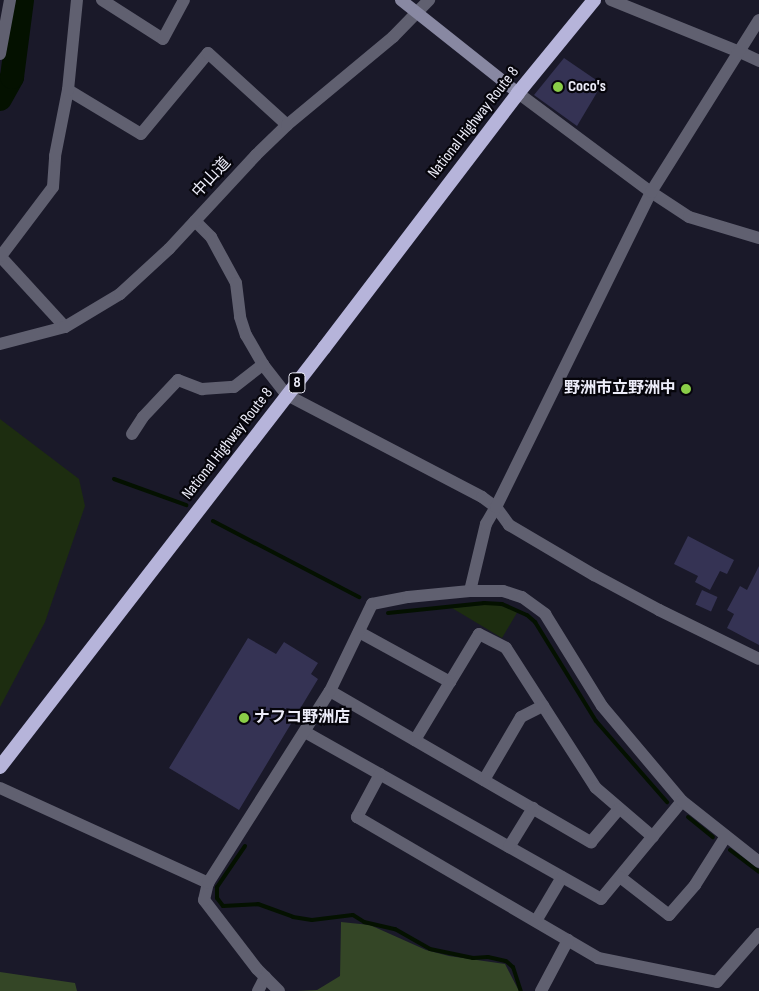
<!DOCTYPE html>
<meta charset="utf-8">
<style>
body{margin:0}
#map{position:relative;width:759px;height:991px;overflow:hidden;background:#1a1929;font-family:"Sofia Sans Condensed","Noto Sans JP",sans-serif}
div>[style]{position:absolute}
.green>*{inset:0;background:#1d2d10}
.forest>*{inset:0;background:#344626}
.stream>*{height:4px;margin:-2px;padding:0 2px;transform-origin:2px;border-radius:2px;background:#041100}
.river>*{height:24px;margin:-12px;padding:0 12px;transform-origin:12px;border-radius:12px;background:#041100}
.building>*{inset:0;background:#353354;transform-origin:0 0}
.minor>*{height:12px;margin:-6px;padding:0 6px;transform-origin:6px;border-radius:6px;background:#606070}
.secondary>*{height:12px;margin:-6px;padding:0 6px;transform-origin:6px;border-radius:6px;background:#8888a2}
.trunk>*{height:14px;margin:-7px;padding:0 7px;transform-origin:7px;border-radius:7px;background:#b6b4da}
.dots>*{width:14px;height:14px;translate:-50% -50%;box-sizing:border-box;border:2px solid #06050b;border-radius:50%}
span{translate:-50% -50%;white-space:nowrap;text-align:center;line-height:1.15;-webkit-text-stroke:4.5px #06050b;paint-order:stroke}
.shield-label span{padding:1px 4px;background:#06050b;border:1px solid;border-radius:4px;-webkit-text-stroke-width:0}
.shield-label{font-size:15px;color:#ededf9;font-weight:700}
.poi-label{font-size:16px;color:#ededf9;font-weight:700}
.left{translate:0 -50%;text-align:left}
.right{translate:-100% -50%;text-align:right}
.street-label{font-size:16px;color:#ededf9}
</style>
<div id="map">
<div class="green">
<i style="clip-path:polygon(0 419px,79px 479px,85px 506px,45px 622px,0 707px)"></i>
<i style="clip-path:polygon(494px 604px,518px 611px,502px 638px,452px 608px)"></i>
</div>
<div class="forest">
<i style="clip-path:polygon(341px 922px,370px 925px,426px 950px,449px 956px,505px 964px,519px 991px,297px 991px,317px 990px,340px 976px)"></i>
<i style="clip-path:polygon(0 972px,75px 983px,77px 991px,0 991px)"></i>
</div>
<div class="stream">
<i style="left:114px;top:479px;width:77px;rotate:19.9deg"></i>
<i style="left:213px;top:521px;width:165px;rotate:27.5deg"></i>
<i style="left:388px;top:613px;width:97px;rotate:-5.9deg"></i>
<i style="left:484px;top:603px;width:18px;rotate:3deg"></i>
<i style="left:502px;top:604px;width:27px;rotate:24deg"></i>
<i style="left:527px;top:615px;width:11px;rotate:41deg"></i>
<i style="left:535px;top:622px;width:116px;rotate:58.4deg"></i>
<i style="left:596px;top:721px;width:108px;rotate:48.8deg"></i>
<i style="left:688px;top:817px;width:32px;rotate:39deg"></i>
<i style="left:245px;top:846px;width:50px;rotate:124.3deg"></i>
<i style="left:217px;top:887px;width:11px;rotate:90deg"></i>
<i style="left:217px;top:898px;width:10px;rotate:53deg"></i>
<i style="left:223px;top:906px;width:35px;rotate:-3deg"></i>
<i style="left:258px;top:904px;width:37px;rotate:20deg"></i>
<i style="left:293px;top:917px;width:19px;rotate:9deg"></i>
<i style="left:312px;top:920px;width:41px;rotate:-7deg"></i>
<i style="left:353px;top:915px;width:13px;rotate:32deg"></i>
<i style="left:364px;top:922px;width:32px;rotate:13deg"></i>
<i style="left:395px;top:929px;width:40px;rotate:29.7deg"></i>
<i style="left:430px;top:949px;width:44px;rotate:11.8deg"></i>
<i style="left:473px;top:958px;width:15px;rotate:-4deg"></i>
<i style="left:488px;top:957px;width:18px;rotate:13deg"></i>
<i style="left:506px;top:961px;width:9px;rotate:41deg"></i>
<i style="left:513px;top:967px;width:25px;rotate:72deg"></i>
<i style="left:730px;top:850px;width:36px;rotate:37deg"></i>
</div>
<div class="river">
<i style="left:0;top:99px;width:25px;rotate:-61deg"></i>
<i style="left:12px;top:77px;width:78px;rotate:-82.6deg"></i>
</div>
<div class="building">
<i style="clip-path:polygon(564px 58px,602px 84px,577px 126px,534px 95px)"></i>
<i style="clip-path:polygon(688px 536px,734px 560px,727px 574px,720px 571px,710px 590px,695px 582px,698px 576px,674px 564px)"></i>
<i style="clip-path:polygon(759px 566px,759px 645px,727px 628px,734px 614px,727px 610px,740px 586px,747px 590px)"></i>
<i style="left:702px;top:590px;width:17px;height:16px;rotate:24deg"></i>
<i style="clip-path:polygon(248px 638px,276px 654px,284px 642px,318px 663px,311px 674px,318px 679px,239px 810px,169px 768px)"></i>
</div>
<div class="minor">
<i style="left:102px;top:0;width:72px;rotate:32.6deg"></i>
<i style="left:163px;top:39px;width:44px;rotate:-61.7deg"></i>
<i style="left:611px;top:0;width:139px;rotate:22deg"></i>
<i style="left:740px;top:52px;width:21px;rotate:25deg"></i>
<i style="left:0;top:54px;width:55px;rotate:-79.5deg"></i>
<i style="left:68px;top:90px;width:85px;rotate:31.1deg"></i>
<i style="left:141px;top:134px;width:105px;rotate:-50.4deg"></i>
<i style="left:208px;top:53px;width:107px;rotate:42.3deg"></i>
<i style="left:518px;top:93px;width:166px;rotate:36.7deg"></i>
<i style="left:651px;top:192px;width:45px;rotate:33.3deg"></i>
<i style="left:689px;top:217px;width:73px;rotate:16.7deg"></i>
<i style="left:195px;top:221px;width:23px;rotate:45deg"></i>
<i style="left:211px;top:237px;width:52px;rotate:61.5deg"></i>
<i style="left:236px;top:283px;width:34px;rotate:83deg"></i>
<i style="left:240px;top:317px;width:19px;rotate:72deg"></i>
<i style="left:246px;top:335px;width:36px;rotate:60deg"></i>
<i style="left:264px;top:366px;width:37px;rotate:52deg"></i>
<i style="left:287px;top:395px;width:220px;rotate:27.6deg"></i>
<i style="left:482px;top:497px;width:17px;rotate:36deg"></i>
<i style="left:496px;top:507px;width:22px;rotate:54deg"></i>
<i style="left:509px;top:525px;width:99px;rotate:30.5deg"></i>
<i style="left:594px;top:575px;width:74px;rotate:28.3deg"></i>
<i style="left:659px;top:610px;width:111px;rotate:26.1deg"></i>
<i style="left:0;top:256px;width:96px;rotate:47.5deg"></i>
<i style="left:1px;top:256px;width:86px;rotate:-53deg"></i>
<i style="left:53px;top:187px;width:31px;rotate:-86deg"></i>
<i style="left:55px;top:156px;width:67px;rotate:-78.9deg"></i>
<i style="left:68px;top:90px;width:90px;rotate:-84.3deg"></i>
<i style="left:0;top:344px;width:67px;rotate:-14.7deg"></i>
<i style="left:65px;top:327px;width:64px;rotate:-31deg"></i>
<i style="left:120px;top:294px;width:67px;rotate:-42.6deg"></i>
<i style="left:169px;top:249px;width:128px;rotate:-47.2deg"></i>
<i style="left:256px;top:155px;width:43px;rotate:-44.1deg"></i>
<i style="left:287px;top:125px;width:138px;rotate:-39.7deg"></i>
<i style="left:393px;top:37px;width:52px;rotate:-45.8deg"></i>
<i style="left:132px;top:434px;width:20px;rotate:-57deg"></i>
<i style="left:143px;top:417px;width:51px;rotate:-46.6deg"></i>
<i style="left:178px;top:380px;width:26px;rotate:21deg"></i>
<i style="left:202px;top:389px;width:32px;rotate:-4deg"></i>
<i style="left:234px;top:387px;width:37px;rotate:-38deg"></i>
<i style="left:470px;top:591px;width:69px;rotate:-76.6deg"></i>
<i style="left:486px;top:524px;width:20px;rotate:-60deg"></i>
<i style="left:496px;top:507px;width:351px;rotate:-63.8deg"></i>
<i style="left:651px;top:192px;width:203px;rotate:-57.9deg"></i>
<i style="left:359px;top:632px;width:104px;rotate:28.8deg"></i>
<i style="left:450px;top:682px;width:56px;rotate:-58.9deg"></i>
<i style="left:479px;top:634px;width:30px;rotate:27deg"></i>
<i style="left:506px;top:648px;width:166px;rotate:57.3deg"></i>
<i style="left:596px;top:788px;width:75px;rotate:40.7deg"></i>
<i style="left:330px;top:691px;width:302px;rotate:30.1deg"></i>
<i style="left:591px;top:842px;width:43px;rotate:-49.7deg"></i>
<i style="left:305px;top:732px;width:340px;rotate:29.4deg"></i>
<i style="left:601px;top:899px;width:127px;rotate:-50.4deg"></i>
<i style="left:415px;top:740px;width:68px;rotate:-58.9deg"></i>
<i style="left:380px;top:774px;width:49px;rotate:118.1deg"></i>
<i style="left:357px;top:817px;width:279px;rotate:30.3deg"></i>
<i style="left:598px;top:958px;width:121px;rotate:11.4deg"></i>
<i style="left:717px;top:982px;width:64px;rotate:-48.8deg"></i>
<i style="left:484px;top:780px;width:73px;rotate:-59.6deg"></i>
<i style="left:521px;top:717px;width:25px;rotate:-27deg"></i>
<i style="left:0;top:788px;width:229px;rotate:24.5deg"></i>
<i style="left:509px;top:847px;width:46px;rotate:-58.4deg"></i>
<i style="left:620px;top:877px;width:62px;rotate:37.8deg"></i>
<i style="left:669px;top:915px;width:40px;rotate:-49deg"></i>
<i style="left:695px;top:885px;width:58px;rotate:-57.7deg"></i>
<i style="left:536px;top:921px;width:51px;rotate:-59.4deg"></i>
<i style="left:258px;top:991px;width:16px;rotate:-63deg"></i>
<i style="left:279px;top:991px;width:31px;rotate:-135deg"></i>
<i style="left:257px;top:969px;width:87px;rotate:-127.5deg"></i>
<i style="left:204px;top:900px;width:17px;rotate:-77deg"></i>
<i style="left:208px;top:883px;width:227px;rotate:-57.6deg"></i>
<i style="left:330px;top:691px;width:97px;rotate:-64.2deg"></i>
<i style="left:372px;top:604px;width:37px;rotate:-11deg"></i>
<i style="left:408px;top:597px;width:62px;rotate:-5.5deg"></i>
<i style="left:470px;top:591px;width:33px"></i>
<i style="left:503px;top:591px;width:20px;rotate:18deg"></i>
<i style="left:522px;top:597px;width:29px;rotate:36deg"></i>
<i style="left:545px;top:614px;width:108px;rotate:58.2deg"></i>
<i style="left:602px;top:706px;width:124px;rotate:49.9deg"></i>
<i style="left:682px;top:801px;width:98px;rotate:38.4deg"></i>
<i style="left:541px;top:991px;width:58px;rotate:-62.1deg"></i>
</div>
<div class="secondary">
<i style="left:401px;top:0;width:149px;rotate:38.5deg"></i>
</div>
<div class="trunk">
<i style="left:0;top:767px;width:530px;rotate:-52.29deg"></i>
<i style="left:324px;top:348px;width:320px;rotate:-52.7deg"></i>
<i style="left:518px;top:93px;width:120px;rotate:-50.7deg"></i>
</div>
<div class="dots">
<i style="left:558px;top:87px;background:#8ace48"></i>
<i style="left:686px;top:389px;background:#8ace48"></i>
<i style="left:244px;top:718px;background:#8ace48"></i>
</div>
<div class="shield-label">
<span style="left:297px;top:383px">8</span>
</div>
<div class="poi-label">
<span class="left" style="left:568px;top:87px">Coco's</span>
<span class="right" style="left:676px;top:389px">野洲市立野洲中</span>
<span class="left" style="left:254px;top:718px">ナフコ野洲店</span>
</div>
<div class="street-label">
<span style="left:474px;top:123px;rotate:-52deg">National Highway Route 8</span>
<span style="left:212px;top:178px;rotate:-47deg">中山道</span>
<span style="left:228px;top:444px;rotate:-52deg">National Highway Route 8</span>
</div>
</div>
